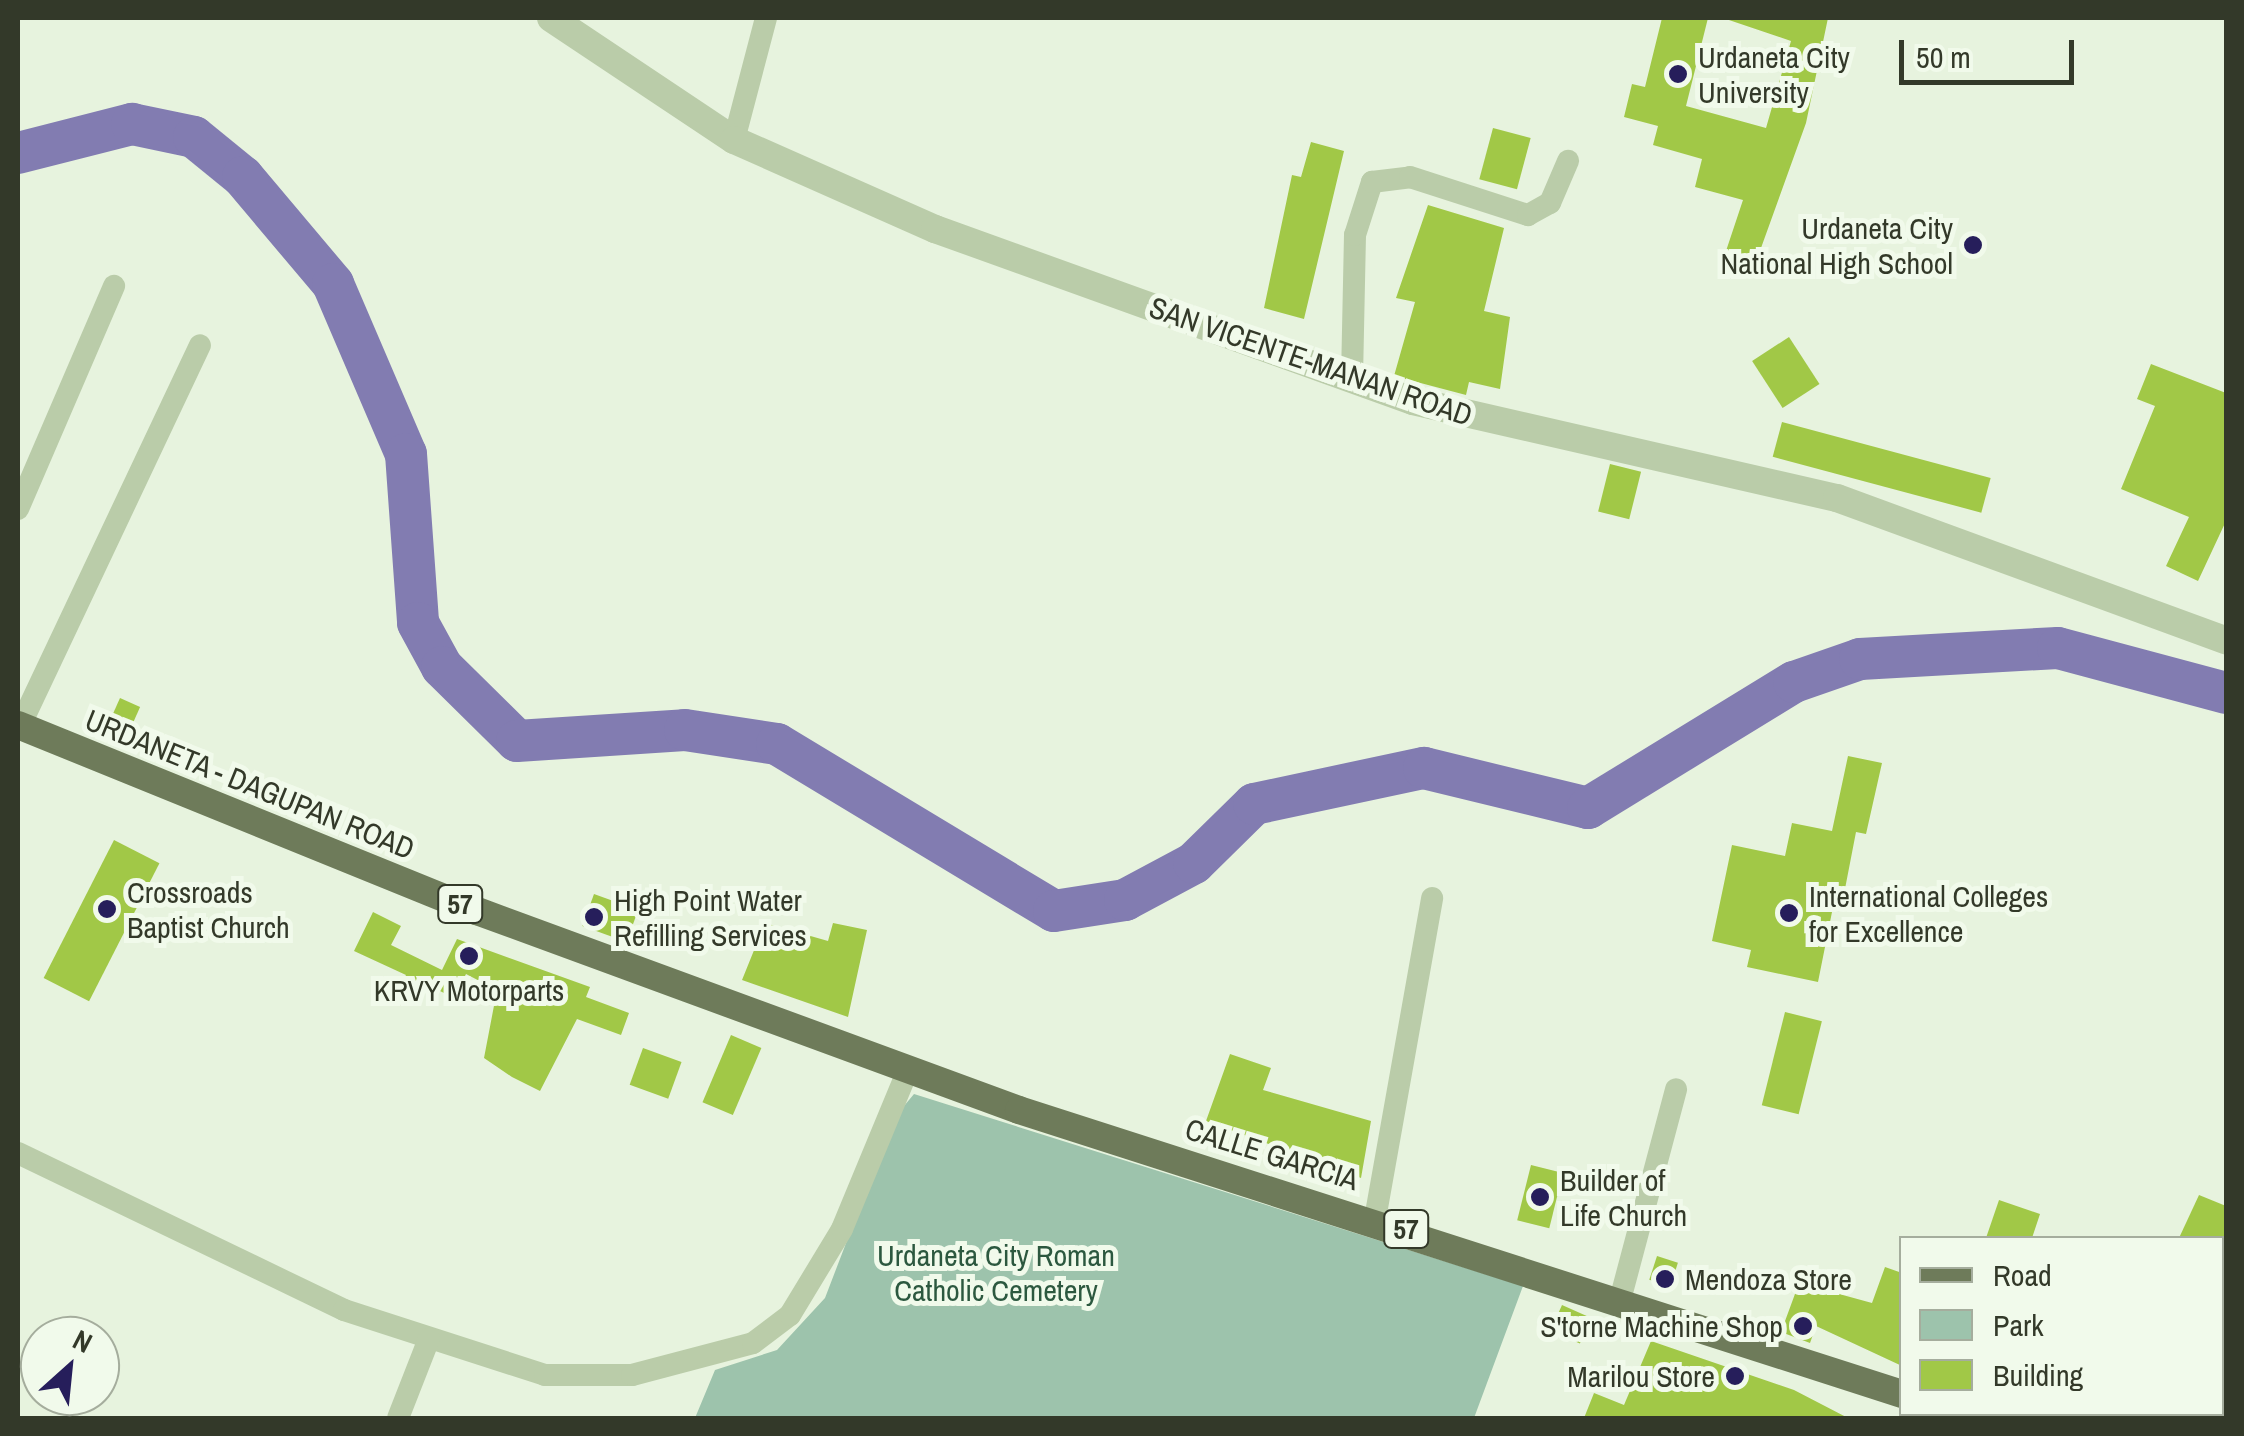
<!DOCTYPE html>
<style>
body{margin:0}
#map{position:relative;width:2244px;height:1436px;overflow:hidden;background:#e7f3de;font-family:"Archivo Narrow",sans-serif}
div>[style]{position:absolute}
.green>*{inset:0;background:#9dc3ac}
.river>*{height:42px;margin:-21px;padding:0 21px;transform-origin:21px;border-radius:21px;background:#827cb1}
.building>*{inset:0;background:#a1c847;transform-origin:0 0}
.minor>*{height:22px;margin:-11px;padding:0 11px;transform-origin:11px;border-radius:11px;background:#bacca9}
.tertiary>*{height:28px;margin:-14px;padding:0 14px;transform-origin:14px;border-radius:14px;background:#bacca9}
.primary>*{height:28px;margin:-14px;padding:0 14px;transform-origin:14px;border-radius:14px;background:#6e7b5a}
.dots>*{width:28px;height:28px;translate:-50% -50%;box-sizing:border-box;border:5px solid #f1faeb;border-radius:50%}
span{translate:-50% -50%;white-space:nowrap;text-align:center;line-height:1.15;-webkit-text-stroke:10px #f1faeb;paint-order:stroke}
.shield-label span{padding:2px 8px;background:#f1faeb;border:2px solid;border-radius:8px;-webkit-text-stroke-width:0}
.shield-label{font-size:28px;color:#333929;font-weight:700}
.poi-label{font-size:30px;color:#333929}
.left{translate:0 -50%;text-align:left}
.right{translate:-100% -50%;text-align:right}
.street-label{font-size:30px;color:#333929}
.park-label{font-size:30px;color:#2c583f}
.frame{position:absolute;inset:0;border:20px solid #333929;pointer-events:none}
.legend{position:absolute;left:1899px;top:1236px;width:325px;height:180px;box-sizing:border-box;background:#f1faeb;border:2px solid #a5ad9d;margin:0;padding:12px 18px;list-style:none;font-size:30px;color:#333929}
.legend li{display:flex;align-items:center;gap:20px;height:50px}
.legend b{width:50px;border:2px solid #a5ad9d}
.north{position:absolute;left:20px;top:1316px;width:100px;height:100px;box-sizing:border-box;background:#f1faeb;border:2px solid #a5ad9d;border-radius:50%;rotate:27deg;font-size:28px;font-weight:700;line-height:40px;text-align:center;color:#333929}
.north::after{content:'';display:block;margin:auto;width:35px;height:45px;background:#261e5b;clip-path:polygon(50% 0,100% 100%,50% 72%,0 100%)}
.scale{position:absolute;left:1899px;top:40px;width:175px;height:45px;box-sizing:border-box;border:5px solid #333929;border-top:0;padding-left:12px;font-size:30px;line-height:35px;white-space:nowrap;color:#333929;-webkit-text-stroke:8px #f1faeb;paint-order:stroke}
</style>
<div id="map">
<div class="green">
<i style="clip-path:polygon(914px 1094px,1523px 1286px,1474px 1418px,695px 1418px,715px 1370px,777px 1350px,825px 1298px,894px 1118px)"></i>
</div>
<div class="river">
<i style="left:18px;top:153px;width:118px;rotate:-14.3deg"></i>
<i style="left:132px;top:124px;width:63px;rotate:11.8deg"></i>
<i style="left:194px;top:137px;width:63px;rotate:39.2deg"></i>
<i style="left:243px;top:177px;width:140px;rotate:49.9deg"></i>
<i style="left:333px;top:284px;width:185px;rotate:66.8deg"></i>
<i style="left:406px;top:454px;width:169px;rotate:85.9deg"></i>
<i style="left:418px;top:623px;width:50px;rotate:61.4deg"></i>
<i style="left:442px;top:667px;width:105px;rotate:44.6deg"></i>
<i style="left:517px;top:741px;width:168px;rotate:-3.7deg"></i>
<i style="left:685px;top:730px;width:93px;rotate:8.7deg"></i>
<i style="left:777px;top:744px;width:323px;rotate:31.1deg"></i>
<i style="left:1054px;top:911px;width:72px;rotate:-8.8deg"></i>
<i style="left:1125px;top:900px;width:78px;rotate:-28.2deg"></i>
<i style="left:1194px;top:863px;width:84px;rotate:-44.5deg"></i>
<i style="left:1254px;top:804px;width:174px;rotate:-12deg"></i>
<i style="left:1424px;top:768px;width:169px;rotate:13.7deg"></i>
<i style="left:1588px;top:808px;width:241px;rotate:-31.5deg"></i>
<i style="left:1794px;top:682px;width:70px;rotate:-19.2deg"></i>
<i style="left:1860px;top:659px;width:198px;rotate:-3.2deg"></i>
<i style="left:2058px;top:648px;width:174px;rotate:15deg"></i>
</div>
<div class="building">
<i style="clip-path:polygon(1662px 18px,1708px 18px,1686px 106px,1766px 128px,1791px 41px,1723px 18px,1828px 18px,1806px 123px,1752px 273px,1722px 263px,1743px 200px,1695px 187px,1702px 159px,1653px 145px,1658px 126px,1624px 117px,1632px 84px,1645px 87px)"></i>
<i style="left:1493px;top:128px;width:39px;height:53px;rotate:15deg"></i>
<i style="clip-path:polygon(1311px 142px,1344px 151px,1304px 319px,1264px 308px,1292px 175px,1301px 177px)"></i>
<i style="clip-path:polygon(1428px 205px,1504px 228px,1484px 311px,1510px 317px,1500px 389px,1469px 382px,1466px 395px,1394px 376px,1415px 302px,1396px 298px)"></i>
<i style="left:1789px;top:337px;width:56px;height:44px;rotate:57deg"></i>
<i style="clip-path:polygon(2151px 364px,2226px 393px,2226px 521px,2198px 581px,2166px 566px,2189px 517px,2121px 489px,2155px 406px,2137px 399px)"></i>
<i style="left:1782px;top:422px;width:216px;height:36px;rotate:15deg"></i>
<i style="left:1610px;top:464px;width:32px;height:49px;rotate:14deg"></i>
<i style="left:120px;top:698px;width:22px;height:43px;rotate:24deg"></i>
<i style="clip-path:polygon(1848px 756px,1882px 763px,1866px 834px,1856px 832px,1844px 894px,1836px 892px,1818px 982px,1747px 967px,1751px 950px,1712px 941px,1732px 845px,1785px 856px,1792px 823px,1832px 831px)"></i>
<i style="left:114px;top:840px;width:51px;height:155px;rotate:27deg"></i>
<i style="left:594px;top:894px;width:47px;height:34px;rotate:20deg"></i>
<i style="clip-path:polygon(373px 912px,401px 926px,391px 945px,442px 970px,457px 939px,590px 987px,586px 997px,629px 1013px,621px 1035px,577px 1019px,540px 1091px,512px 1077px,484px 1058px,497px 990px,466px 974px,454px 998px,424px 983px,418px 997px,399px 988px,406px 975px,354px 951px)"></i>
<i style="clip-path:polygon(765px 923px,828px 941px,833px 923px,867px 930px,848px 1017px,742px 980px)"></i>
<i style="left:1785px;top:1012px;width:38px;height:96px;rotate:14deg"></i>
<i style="left:731px;top:1035px;width:33px;height:73px;rotate:23deg"></i>
<i style="left:643px;top:1048px;width:41px;height:39px;rotate:20deg"></i>
<i style="clip-path:polygon(1230px 1054px,1271px 1068px,1263px 1090px,1371px 1121px,1361px 1178px,1206px 1121px)"></i>
<i style="left:1531px;top:1165px;width:33px;height:57px;rotate:14deg"></i>
<i style="clip-path:polygon(2199px 1195px,2226px 1206px,2226px 1238px,2179px 1238px)"></i>
<i style="clip-path:polygon(1999px 1200px,2040px 1214px,2032px 1238px,1986px 1238px)"></i>
<i style="left:1657px;top:1256px;width:22px;height:25px;rotate:18deg"></i>
<i style="clip-path:polygon(1885px 1267px,1902px 1273px,1902px 1366px,1816px 1326px,1810px 1343px,1781px 1332px,1799px 1283px,1872px 1303px)"></i>
<i style="left:1562px;top:1305px;width:32px;height:28px;rotate:24deg"></i>
<i style="clip-path:polygon(1651px 1341px,1794px 1390px,1848px 1418px,1584px 1418px,1594px 1393px,1624px 1405px)"></i>
</div>
<div class="minor">
<i style="left:734px;top:140px;width:126px;rotate:-75.3deg"></i>
<i style="left:1352px;top:378px;width:143px;rotate:-88.8deg"></i>
<i style="left:1355px;top:235px;width:56px;rotate:-72.2deg"></i>
<i style="left:1372px;top:182px;width:38px;rotate:-7deg"></i>
<i style="left:1410px;top:177px;width:124px;rotate:17.9deg"></i>
<i style="left:1528px;top:215px;width:25px;rotate:-29deg"></i>
<i style="left:1550px;top:203px;width:46px;rotate:-66.8deg"></i>
<i style="left:18px;top:509px;width:243px;rotate:-66.7deg"></i>
<i style="left:20px;top:726px;width:421px;rotate:-64.7deg"></i>
<i style="left:18px;top:1153px;width:362px;rotate:25.7deg"></i>
<i style="left:344px;top:1310px;width:211px;rotate:17.9deg"></i>
<i style="left:545px;top:1375px;width:87px"></i>
<i style="left:632px;top:1375px;width:125px;rotate:-14.8deg"></i>
<i style="left:753px;top:1343px;width:46px;rotate:-37.1deg"></i>
<i style="left:790px;top:1315px;width:100px;rotate:-58.8deg"></i>
<i style="left:842px;top:1229px;width:172px;rotate:-67.5deg"></i>
<i style="left:1375px;top:1219px;width:326px;rotate:-79.9deg"></i>
<i style="left:1620px;top:1300px;width:218px;rotate:-75.1deg"></i>
<i style="left:398px;top:1418px;width:85px;rotate:-68.6deg"></i>
</div>
<div class="tertiary">
<i style="left:551px;top:18px;width:220px;rotate:33.7deg"></i>
<i style="left:734px;top:140px;width:220px;rotate:23.9deg"></i>
<i style="left:935px;top:229px;width:508px;rotate:19.79deg"></i>
<i style="left:1413px;top:401px;width:435px;rotate:12.9deg"></i>
<i style="left:1837px;top:498px;width:414px;rotate:20.1deg"></i>
<i style="left:2222px;top:1354px;width:12px;rotate:-70deg"></i>
<i style="left:2194px;top:1418px;width:4px;rotate:-63deg"></i>
</div>
<div class="primary">
<i style="left:18px;top:725px;width:495px;rotate:22.1deg"></i>
<i style="left:477px;top:911px;width:577px;rotate:20.16deg"></i>
<i style="left:1019px;top:1110px;width:928px;rotate:17.83deg"></i>
<i style="left:1959px;top:1414px;width:16px;rotate:15deg"></i>
</div>
<div class="dots">
<i style="left:1678px;top:74px;background:#261e5b"></i>
<i style="left:1973px;top:245px;background:#261e5b"></i>
<i style="left:107px;top:909px;background:#261e5b"></i>
<i style="left:1789px;top:913px;background:#261e5b"></i>
<i style="left:594px;top:917px;background:#261e5b"></i>
<i style="left:469px;top:956px;background:#261e5b"></i>
<i style="left:1540px;top:1197px;background:#261e5b"></i>
<i style="left:1665px;top:1279px;background:#261e5b"></i>
<i style="left:1803px;top:1326px;background:#261e5b"></i>
<i style="left:1735px;top:1376px;background:#261e5b"></i>
</div>
<div class="shield-label">
<span style="left:460px;top:904px">57</span>
<span style="left:1406px;top:1229px">57</span>
</div>
<div class="poi-label">
<span class="left" style="left:1698px;top:74px">Urdaneta City<br>University</span>
<span class="right" style="left:1953px;top:245px">Urdaneta City<br>National High School</span>
<span class="left" style="left:127px;top:909px">Crossroads<br>Baptist Church</span>
<span class="left" style="left:1809px;top:913px">International Colleges<br>for Excellence</span>
<span class="left" style="left:614px;top:917px">High Point Water<br>Refilling Services</span>
<span style="left:469px;top:990px">KRVY Motorparts</span>
<span class="left" style="left:1560px;top:1197px">Builder of<br>Life Church</span>
<span class="left" style="left:1685px;top:1279px">Mendoza Store</span>
<span class="right" style="left:1783px;top:1326px">S'torne Machine Shop</span>
<span class="right" style="left:1715px;top:1376px">Marilou Store</span>
</div>
<div class="street-label">
<span style="left:1311px;top:361px;rotate:19deg">SAN VICENTE-MANAN ROAD</span>
<span style="left:250px;top:784px;rotate:22deg">URDANETA - DAGUPAN ROAD</span>
<span style="left:1272px;top:1154px;rotate:17deg">CALLE GARCIA</span>
</div>
<div class="park-label">
<span style="left:996px;top:1272px">Urdaneta City Roman<br>Catholic Cemetery</span>
</div>
<div class="frame"></div>
<ul class="legend">
<li><b style="height:12px;background:#6e7b5a"></b>Road</li>
<li><b style="height:28px;background:#9dc3ac"></b>Park</li>
<li><b style="height:28px;background:#a1c847"></b>Building</li>
</ul>
<div class="north">N</div>
<div class="scale">50 m</div>
</div>
